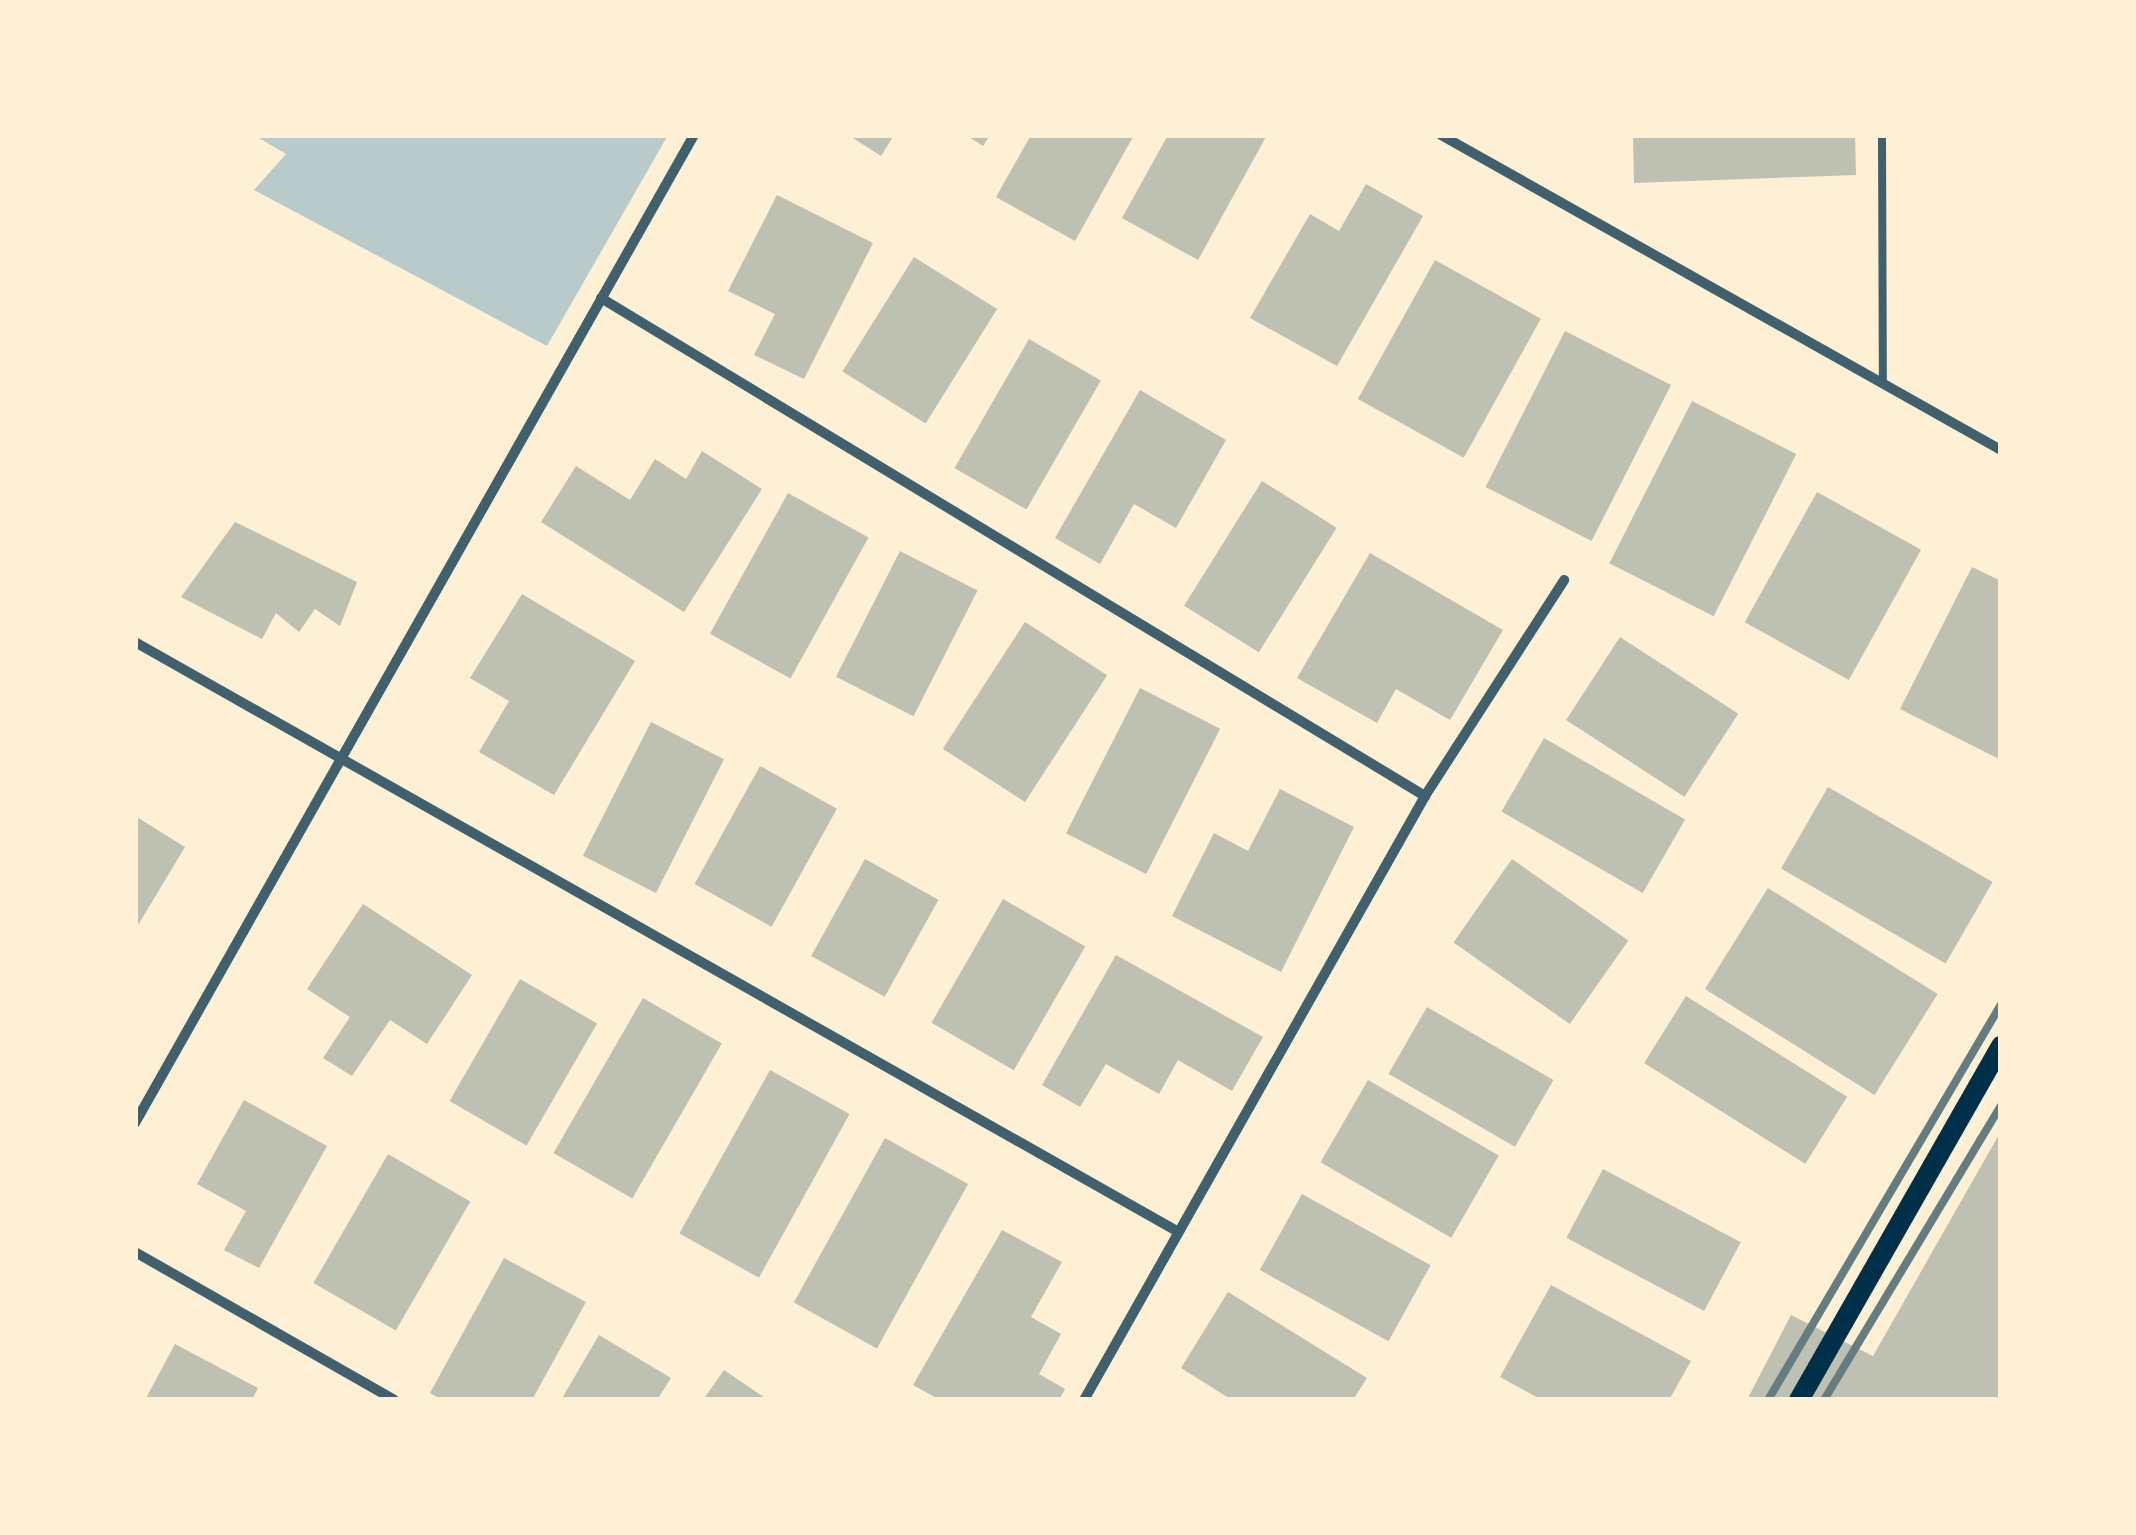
<!DOCTYPE html>
<style>
body{margin:0}
#map{position:relative;width:2136px;height:1535px;overflow:hidden;background:#fdf0d5;font-family:"Fira Sans Condensed",sans-serif}
div>[style]{position:absolute}
.green>*{inset:0;background:#b9caca}
.building>*{inset:0;background:#bec0b2;transform-origin:0 0}
.service>*{height:8px;margin:-4px;padding:0 4px;transform-origin:4px;border-radius:4px;background:#3f606c}
.minor>*{height:10px;margin:-5px;padding:0 5px;transform-origin:5px;border-radius:5px;background:#3f606c}
.secondary>*{height:20px;margin:-10px;padding:0 10px;transform-origin:10px;border-radius:10px;background:#003049}
.rail>*{height:8px;margin:-4px;padding:0 4px;transform-origin:4px;border-radius:4px;background:#657d81}
span{translate:-50% -50%;white-space:nowrap;text-align:center;line-height:1.15;-webkit-text-stroke:8px #fdf0d5;paint-order:stroke}
.frame{position:absolute;inset:0;border:138px solid #fdf0d5;pointer-events:none}
</style>
<div id="map">
<div class="green">
<i style="clip-path:polygon(254px 135px,668px 135px,547px 346px,254px 190px,286px 154px)"></i>
</div>
<div class="building">
<i style="clip-path:polygon(848px 135px,894px 135px,881px 156px)"></i>
<i style="clip-path:polygon(966px 135px,990px 135px,983px 146px)"></i>
<i style="clip-path:polygon(1031px 135px,1134px 135px,1075px 241px,996px 197px)"></i>
<i style="clip-path:polygon(1168px 135px,1267px 135px,1198px 260px,1122px 218px)"></i>
<i style="clip-path:polygon(1633px 135px,1855px 135px,1856px 175px,1634px 183px)"></i>
<i style="clip-path:polygon(1366px 184px,1423px 216px,1337px 366px,1250px 318px,1310px 214px,1339px 231px)"></i>
<i style="clip-path:polygon(777px 195px,873px 243px,804px 379px,754px 355px,775px 314px,728px 291px)"></i>
<i style="left:914px;top:257px;width:98px;height:135px;rotate:32deg"></i>
<i style="left:1435px;top:260px;width:121px;height:159px;rotate:29deg"></i>
<i style="left:1565px;top:331px;width:119px;height:175px;rotate:27deg"></i>
<i style="left:1029px;top:339px;width:83px;height:149px;rotate:30deg"></i>
<i style="clip-path:polygon(1140px 390px,1226px 440px,1176px 528px,1134px 504px,1100px 564px,1055px 538px)"></i>
<i style="left:1692px;top:401px;width:117px;height:182px;rotate:27deg"></i>
<i style="clip-path:polygon(702px 451px,762px 489px,684px 612px,541px 522px,576px 466px,630px 500px,655px 459px,686px 479px)"></i>
<i style="left:1262px;top:481px;width:88px;height:147px;rotate:32deg"></i>
<i style="left:1817px;top:492px;width:119px;height:149px;rotate:29deg"></i>
<i style="left:788px;top:493px;width:92px;height:161px;rotate:29deg"></i>
<i style="clip-path:polygon(235px 522px,357px 582px,340px 626px,315px 609px,299px 632px,276px 613px,262px 639px,181px 597px)"></i>
<i style="left:900px;top:551px;width:87px;height:141px;rotate:27deg"></i>
<i style="clip-path:polygon(1370px 553px,1503px 630px,1450px 720px,1396px 689px,1377px 723px,1297px 678px)"></i>
<i style="clip-path:polygon(1972px 567px,2001px 581px,2001px 760px,1900px 709px)"></i>
<i style="clip-path:polygon(522px 594px,635px 661px,554px 795px,479px 752px,509px 701px,470px 678px)"></i>
<i style="left:1025px;top:622px;width:98px;height:151px;rotate:33deg"></i>
<i style="left:1620px;top:637px;width:141px;height:99px;rotate:33deg"></i>
<i style="left:1140px;top:688px;width:90px;height:163px;rotate:27deg"></i>
<i style="left:651px;top:722px;width:82px;height:150px;rotate:27deg"></i>
<i style="left:1544px;top:738px;width:163px;height:85px;rotate:30deg"></i>
<i style="left:760px;top:766px;width:88px;height:135px;rotate:29deg"></i>
<i style="left:1828px;top:787px;width:190px;height:94px;rotate:30deg"></i>
<i style="clip-path:polygon(1280px 789px,1354px 827px,1281px 972px,1172px 916px,1214px 833px,1248px 851px)"></i>
<i style="clip-path:polygon(135px 816px,185px 847px,135px 930px)"></i>
<i style="left:865px;top:859px;width:84px;height:111px;rotate:29deg"></i>
<i style="left:1512px;top:859px;width:142px;height:102px;rotate:35deg"></i>
<i style="left:1768px;top:888px;width:200px;height:119px;rotate:32deg"></i>
<i style="left:1003px;top:899px;width:95px;height:143px;rotate:30deg"></i>
<i style="clip-path:polygon(363px 904px,472px 975px,427px 1044px,390px 1020px,352px 1076px,323px 1058px,350px 1017px,307px 989px)"></i>
<i style="clip-path:polygon(1116px 955px,1263px 1037px,1232px 1091px,1178px 1060px,1159px 1094px,1106px 1064px,1080px 1107px,1042px 1085px)"></i>
<i style="left:520px;top:979px;width:89px;height:141px;rotate:30deg"></i>
<i style="left:1686px;top:996px;width:190px;height:79px;rotate:32deg"></i>
<i style="left:643px;top:998px;width:91px;height:179px;rotate:30deg"></i>
<i style="left:1427px;top:1007px;width:146px;height:77px;rotate:30deg"></i>
<i style="left:770px;top:1070px;width:91px;height:187px;rotate:29deg"></i>
<i style="left:1368px;top:1080px;width:151px;height:95px;rotate:30deg"></i>
<i style="clip-path:polygon(244px 1100px,327px 1146px,259px 1268px,224px 1250px,246px 1211px,197px 1184px)"></i>
<i style="clip-path:polygon(2001px 1131px,2001px 1400px,1747px 1400px,1791px 1315px,1873px 1356px)"></i>
<i style="left:885px;top:1138px;width:95px;height:188px;rotate:29deg"></i>
<i style="left:388px;top:1154px;width:95px;height:149px;rotate:30deg"></i>
<i style="left:1603px;top:1169px;width:156px;height:78px;rotate:28deg"></i>
<i style="left:1302px;top:1194px;width:147px;height:87px;rotate:29deg"></i>
<i style="clip-path:polygon(1002px 1230px,1062px 1262px,1031px 1317px,1061px 1334px,1039px 1374px,1065px 1389px,1059px 1400px,940px 1400px,913px 1385px)"></i>
<i style="clip-path:polygon(504px 1258px,586px 1302px,532px 1400px,442px 1400px,430px 1393px)"></i>
<i style="clip-path:polygon(1551px 1285px,1691px 1361px,1669px 1400px,1542px 1400px,1500px 1377px)"></i>
<i style="clip-path:polygon(1228px 1292px,1367px 1378px,1353px 1400px,1232px 1400px,1181px 1368px)"></i>
<i style="clip-path:polygon(599px 1335px,671px 1378px,657px 1400px,561px 1400px)"></i>
<i style="clip-path:polygon(175px 1344px,258px 1388px,252px 1400px,145px 1400px)"></i>
<i style="clip-path:polygon(724px 1370px,768px 1400px,703px 1400px)"></i>
</div>
<div class="service">
<i style="left:1882px;top:135px;width:248px;rotate:89.8deg"></i>
</div>
<div class="minor">
<i style="left:1441px;top:135px;width:643px;rotate:29.36deg"></i>
<i style="left:601px;top:298px;width:963px;rotate:31.15deg"></i>
<i style="left:135px;top:642px;width:1197px;rotate:29.48deg"></i>
<i style="left:135px;top:1123px;width:1135px;rotate:-60.5deg"></i>
<i style="left:135px;top:1252px;width:298px;rotate:29.7deg"></i>
<i style="left:1084px;top:1400px;width:694px;rotate:-60.55deg"></i>
<i style="left:1425px;top:796px;width:257px;rotate:-57.2deg"></i>
</div>
<div class="secondary">
<i style="left:1799px;top:1400px;width:408px;rotate:-60.3deg"></i>
</div>
<div class="rail">
<i style="left:1768px;top:1400px;width:459px;rotate:-59.5deg"></i>
<i style="left:1824px;top:1400px;width:343px;rotate:-59deg"></i>
</div>
<div class="frame"></div>
</div>
